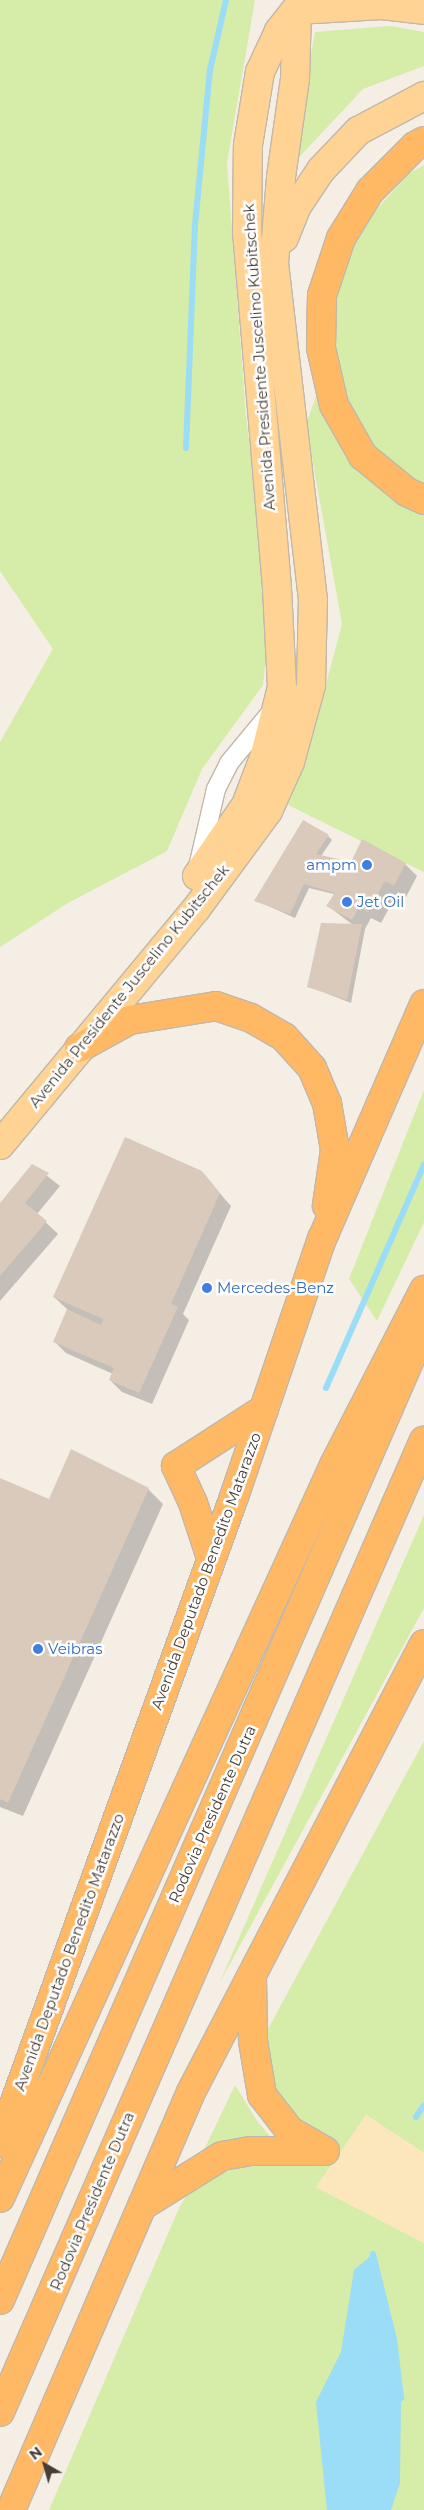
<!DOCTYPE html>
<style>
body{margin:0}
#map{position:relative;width:424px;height:2510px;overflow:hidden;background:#f4eee5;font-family:Montserrat,sans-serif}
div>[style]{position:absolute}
.green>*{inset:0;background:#d6eca9}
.sand>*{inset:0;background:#fce7bc}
.water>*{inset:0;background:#9bdcf7}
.shadow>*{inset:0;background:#0003}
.stream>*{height:6px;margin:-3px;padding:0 3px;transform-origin:3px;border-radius:3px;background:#9bdcf7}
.building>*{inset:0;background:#dacabc}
.roads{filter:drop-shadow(1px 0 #c3b7a9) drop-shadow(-1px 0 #c3b7a9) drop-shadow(0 1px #c3b7a9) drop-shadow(0 -1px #c3b7a9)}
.street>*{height:18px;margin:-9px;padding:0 9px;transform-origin:9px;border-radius:9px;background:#fff}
.primary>*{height:28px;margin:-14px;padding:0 14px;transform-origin:14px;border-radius:14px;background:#ffd393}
.highway>*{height:28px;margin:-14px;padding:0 14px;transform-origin:14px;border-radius:14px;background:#ffb965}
.dots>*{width:14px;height:14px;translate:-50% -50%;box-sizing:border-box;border:2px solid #fff;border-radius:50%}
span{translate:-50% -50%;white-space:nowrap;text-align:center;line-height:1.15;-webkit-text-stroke:5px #fff;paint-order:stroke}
.street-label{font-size:15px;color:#473d34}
.shop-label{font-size:15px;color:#366cbe}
.right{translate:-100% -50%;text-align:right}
.left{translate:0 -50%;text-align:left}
.north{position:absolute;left:20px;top:2440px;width:50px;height:50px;-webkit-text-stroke:4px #fff;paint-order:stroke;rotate:322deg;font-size:14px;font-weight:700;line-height:20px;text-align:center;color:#473d34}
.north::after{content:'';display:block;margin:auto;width:18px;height:22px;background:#473d34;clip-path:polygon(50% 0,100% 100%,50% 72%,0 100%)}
</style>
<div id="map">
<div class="green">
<i style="clip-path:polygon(0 0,255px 0,227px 163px,246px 417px,271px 612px,263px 685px,202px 769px,167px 851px,68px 903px,0 947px,0 742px,53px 649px,0 571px)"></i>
<i style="clip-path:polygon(390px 26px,424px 32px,424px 66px,363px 89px,289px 168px,315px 32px)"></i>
<i style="clip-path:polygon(424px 165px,424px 872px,288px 805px,305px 763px,342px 624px,306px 424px,336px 341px,336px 300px,353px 236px,408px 174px)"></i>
<i style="clip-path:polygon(424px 1090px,424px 1222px,377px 1321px,349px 1279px)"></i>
<i style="clip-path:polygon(424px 1515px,424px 1608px,219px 1984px)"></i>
<i style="clip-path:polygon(424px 1741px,424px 2153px,366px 2115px,339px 2155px,273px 2102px,261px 2042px)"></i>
<i style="clip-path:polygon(235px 2085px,257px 2121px,278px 2146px,218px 2147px,204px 2150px)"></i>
<i style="clip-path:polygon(336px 2159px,316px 2187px,424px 2243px,424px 2510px,49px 2510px,179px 2208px,196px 2180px,230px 2163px)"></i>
</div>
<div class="sand">
<i style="clip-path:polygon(366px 2115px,424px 2153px,424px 2243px,316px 2187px)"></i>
</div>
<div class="water">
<i style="clip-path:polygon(373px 2254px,394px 2339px,401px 2398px,400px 2483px,391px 2510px,327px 2510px,316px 2402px,341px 2352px,354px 2270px)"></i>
</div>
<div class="shadow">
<i style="clip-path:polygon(328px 836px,332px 840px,321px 856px,351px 863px,405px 864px,417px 876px,406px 897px,398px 892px,381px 923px,371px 918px,365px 929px,351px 1003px,308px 986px,353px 925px,328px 906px,334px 894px,309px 888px,295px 918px,255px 900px)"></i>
<i style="clip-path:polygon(33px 1165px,60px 1186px,37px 1214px,58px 1234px,0 1301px,0 1205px)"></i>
<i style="clip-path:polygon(201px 1172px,231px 1206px,183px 1314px,189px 1320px,152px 1404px,122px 1392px,110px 1380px,113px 1374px,66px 1353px,54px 1341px,68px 1310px,54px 1297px)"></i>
<i style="clip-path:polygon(0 1480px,50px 1501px,148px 1489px,163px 1504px,23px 1816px,0 1807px)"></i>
</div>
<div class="stream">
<i style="left:186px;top:448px;width:223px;rotate:-87.7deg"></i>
<i style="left:195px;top:225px;width:156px;rotate:-84.5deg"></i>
<i style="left:210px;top:70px;width:72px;rotate:-77.1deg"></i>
<i style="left:326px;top:1388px;width:244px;rotate:-66.3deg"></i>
<i style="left:416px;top:2117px;width:14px;rotate:-56deg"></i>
<i style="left:373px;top:2254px;width:88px;rotate:76.1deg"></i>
<i style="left:394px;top:2339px;width:59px;rotate:83.2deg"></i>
<i style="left:401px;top:2398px;width:6px;rotate:135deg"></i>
</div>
<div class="building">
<i style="clip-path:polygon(303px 820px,329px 835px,316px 854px,351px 862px,362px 839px,406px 863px,394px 886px,385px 881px,368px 912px,359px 907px,352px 920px,326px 906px,335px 893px,304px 884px,290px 914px,254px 901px)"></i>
<i style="clip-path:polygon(321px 923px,362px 924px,347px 1000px,307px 987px)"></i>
<i style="clip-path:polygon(125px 1137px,202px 1171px,220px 1193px,171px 1304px,178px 1307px,139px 1393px,109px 1380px,114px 1368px,53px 1342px,67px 1309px,101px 1325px,103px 1319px,53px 1297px)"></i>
<i style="clip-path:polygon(32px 1164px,49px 1173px,25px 1203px,47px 1221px,0 1276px,0 1203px)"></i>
<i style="clip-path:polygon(71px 1449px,149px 1488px,8px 1803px,0 1799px,0 1478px,49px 1499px)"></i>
</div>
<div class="roads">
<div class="street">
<i style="left:198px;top:867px;width:80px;rotate:-77deg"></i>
<i style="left:216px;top:789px;width:29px;rotate:-63deg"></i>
<i style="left:229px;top:763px;width:67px;rotate:-50.4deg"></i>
</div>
<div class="primary">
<i style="left:297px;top:10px;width:85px;rotate:-3.4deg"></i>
<i style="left:382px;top:5px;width:42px;rotate:6.8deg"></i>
<i style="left:284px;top:238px;width:35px;rotate:-68deg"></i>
<i style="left:297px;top:206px;width:43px;rotate:-56.3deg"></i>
<i style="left:321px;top:170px;width:54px;rotate:-46.5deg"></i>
<i style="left:358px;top:131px;width:75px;rotate:-27.9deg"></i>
<i style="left:197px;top:876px;width:86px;rotate:-55.4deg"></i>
<i style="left:246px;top:805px;width:53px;rotate:-69.2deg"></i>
<i style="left:265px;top:755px;width:70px;rotate:-76deg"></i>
<i style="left:282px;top:687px;width:99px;rotate:-92.9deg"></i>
<i style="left:277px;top:588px;width:355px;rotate:-94.8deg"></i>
<i style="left:247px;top:234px;width:89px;rotate:-89.4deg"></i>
<i style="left:248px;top:145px;width:74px;rotate:-80.7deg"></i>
<i style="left:260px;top:72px;width:45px;rotate:-65.1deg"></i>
<i style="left:279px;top:31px;width:34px;rotate:-52deg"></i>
<i style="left:0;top:1145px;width:307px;rotate:-50.3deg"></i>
<i style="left:196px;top:909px;width:122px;rotate:-53.7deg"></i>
<i style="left:268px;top:811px;width:54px;rotate:-65.8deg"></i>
<i style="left:290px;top:762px;width:80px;rotate:-74.7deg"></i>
<i style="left:311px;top:685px;width:85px;rotate:-88.7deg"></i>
<i style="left:313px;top:600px;width:339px;rotate:-96.6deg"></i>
<i style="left:274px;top:263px;width:86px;rotate:-85.3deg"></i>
<i style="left:281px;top:177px;width:99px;rotate:-81.9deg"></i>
<i style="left:295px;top:79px;width:69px;rotate:-88.3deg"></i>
</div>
<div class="highway">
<i style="left:424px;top:141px;width:10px;rotate:151deg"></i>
<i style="left:415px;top:146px;width:64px;rotate:135deg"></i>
<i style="left:370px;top:191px;width:55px;rotate:121.7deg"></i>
<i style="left:341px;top:238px;width:60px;rotate:108.4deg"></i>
<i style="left:322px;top:295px;width:53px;rotate:91.1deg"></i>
<i style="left:321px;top:348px;width:58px;rotate:77.2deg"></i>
<i style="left:334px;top:405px;width:59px;rotate:60.4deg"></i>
<i style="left:363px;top:456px;width:57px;rotate:39.3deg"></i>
<i style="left:407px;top:492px;width:19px;rotate:25deg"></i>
<i style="left:79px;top:1048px;width:58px;rotate:-28.8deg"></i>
<i style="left:130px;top:1020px;width:87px;rotate:-9.2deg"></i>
<i style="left:216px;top:1006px;width:37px;rotate:19deg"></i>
<i style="left:251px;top:1018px;width:38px;rotate:30deg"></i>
<i style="left:284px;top:1037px;width:42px;rotate:47.9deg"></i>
<i style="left:312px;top:1068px;width:38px;rotate:67deg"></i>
<i style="left:327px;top:1103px;width:48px;rotate:80.3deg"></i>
<i style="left:335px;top:1150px;width:56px;rotate:98.3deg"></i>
<i style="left:211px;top:1558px;width:58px;rotate:-108.1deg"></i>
<i style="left:193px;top:1503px;width:41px;rotate:-114.7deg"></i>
<i style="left:176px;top:1466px;width:105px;rotate:-32.9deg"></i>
<i style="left:252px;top:1979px;width:62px;rotate:89.1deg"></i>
<i style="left:253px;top:2041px;width:55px;rotate:80.5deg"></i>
<i style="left:262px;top:2095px;width:46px;rotate:52.1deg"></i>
<i style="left:290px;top:2131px;width:40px;rotate:29.7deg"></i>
<i style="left:0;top:2143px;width:687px;rotate:-70.09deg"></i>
<i style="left:234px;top:1497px;width:273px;rotate:-71.2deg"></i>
<i style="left:322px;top:1239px;width:256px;rotate:-66.5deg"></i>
<i style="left:0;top:2198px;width:806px;rotate:-65.5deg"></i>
<i style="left:334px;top:1465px;width:197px;rotate:-62.8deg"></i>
<i style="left:142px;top:2206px;width:94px;rotate:-32deg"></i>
<i style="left:222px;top:2156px;width:29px;rotate:-10deg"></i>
<i style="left:251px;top:2151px;width:74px"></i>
<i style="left:0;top:2300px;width:1061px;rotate:-66.45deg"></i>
<i style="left:0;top:2412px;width:1060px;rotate:-66.43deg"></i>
<i style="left:11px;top:2510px;width:455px;rotate:-66.7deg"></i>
<i style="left:191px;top:2092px;width:505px;rotate:-62.52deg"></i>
</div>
</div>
<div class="dots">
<i style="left:367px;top:865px;background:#3f7fe0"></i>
<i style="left:347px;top:902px;background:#3f7fe0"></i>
<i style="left:207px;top:1288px;background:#3f7fe0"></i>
<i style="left:38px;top:1649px;background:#3f7fe0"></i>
</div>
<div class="street-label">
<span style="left:259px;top:357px;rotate:-94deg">Avenida Presidente Juscelino Kubitschek</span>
<span style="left:129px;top:986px;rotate:-51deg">Avenida Presidente Juscelino Kubitschek</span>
<span style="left:206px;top:1571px;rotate:-70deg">Avenida Deputado Benedito Matarazzo</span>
<span style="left:212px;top:1814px;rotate:-66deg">Rodovia Presidente Dutra</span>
<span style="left:69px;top:1952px;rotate:-70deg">Avenida Deputado Benedito Matarazzo</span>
<span style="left:92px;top:2201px;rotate:-67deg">Rodovia Presidente Dutra</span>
</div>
<div class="shop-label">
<span class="right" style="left:357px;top:865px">ampm</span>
<span class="left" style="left:357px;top:902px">Jet Oil</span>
<span class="left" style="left:217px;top:1288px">Mercedes-Benz</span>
<span class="left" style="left:48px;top:1649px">Veibras</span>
</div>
<div class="north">N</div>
</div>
